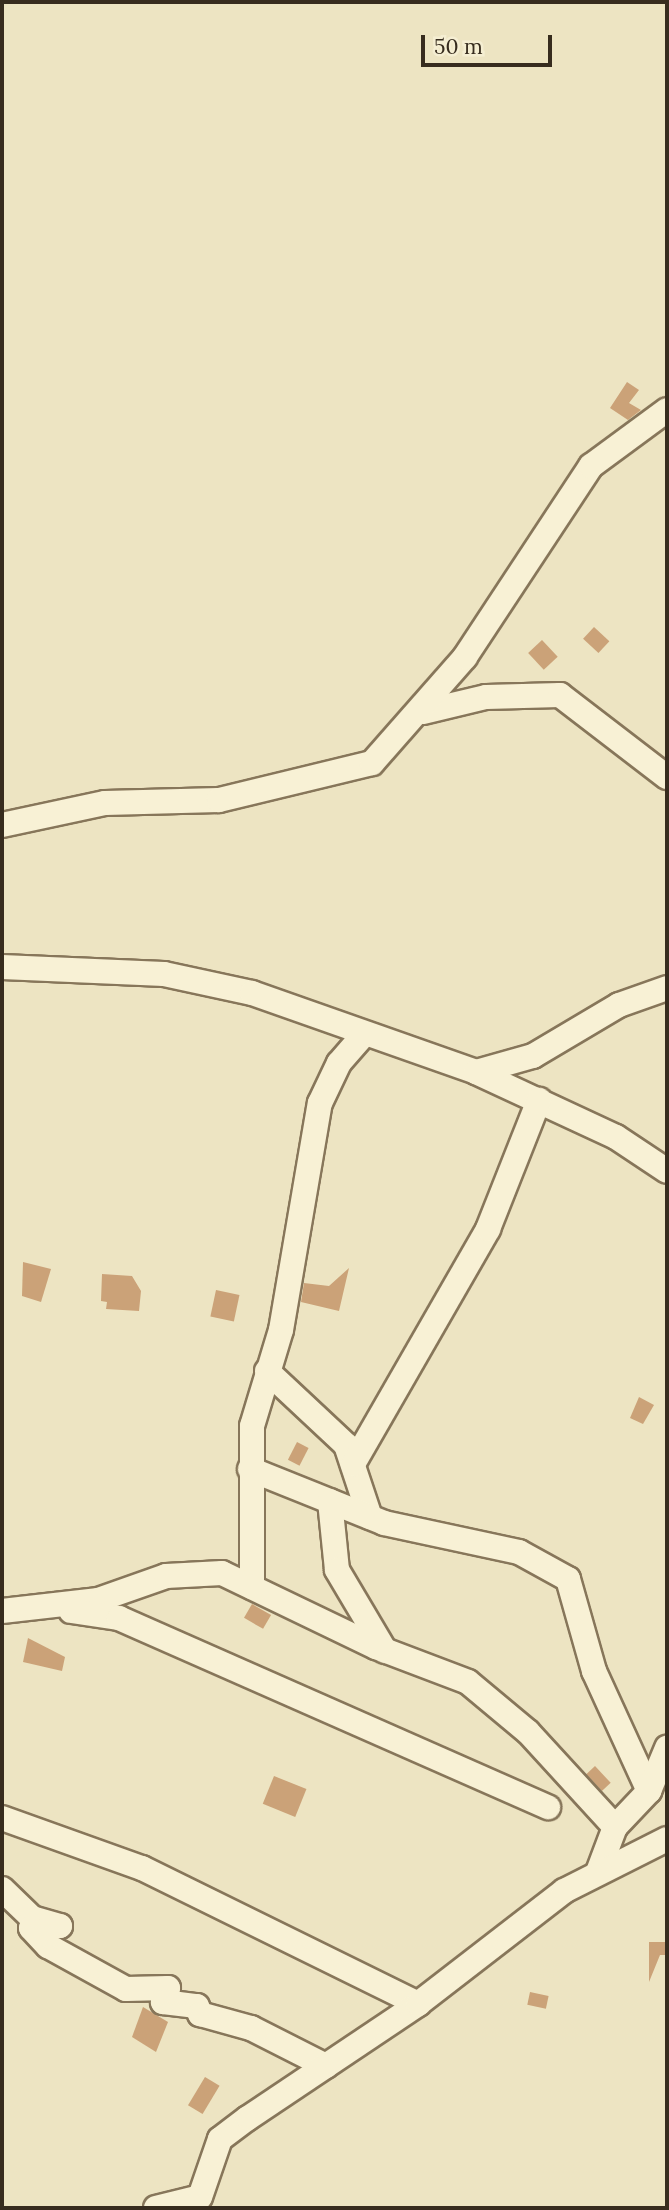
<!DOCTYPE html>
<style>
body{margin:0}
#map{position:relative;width:669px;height:2210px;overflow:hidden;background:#ede4c2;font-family:Lora,serif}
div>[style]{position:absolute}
.building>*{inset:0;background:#cba278;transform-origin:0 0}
.roads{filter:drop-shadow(2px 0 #87765a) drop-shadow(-2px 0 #87765a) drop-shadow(0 2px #87765a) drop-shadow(0 -2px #87765a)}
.minor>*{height:24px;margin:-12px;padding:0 12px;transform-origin:12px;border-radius:12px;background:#f8f1d5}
span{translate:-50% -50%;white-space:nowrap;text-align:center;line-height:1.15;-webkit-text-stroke:5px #f5eed2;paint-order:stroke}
.frame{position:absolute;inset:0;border:4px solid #372c1e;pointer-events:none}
.scale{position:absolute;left:421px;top:35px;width:131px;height:32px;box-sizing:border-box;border:4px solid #372c1e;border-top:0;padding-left:9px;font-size:21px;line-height:24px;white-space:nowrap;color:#372c1e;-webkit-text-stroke:5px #f5eed2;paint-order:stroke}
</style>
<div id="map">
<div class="building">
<i style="clip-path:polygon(627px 382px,639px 390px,629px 403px,641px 410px,628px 420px,610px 408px)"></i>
<i style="left:594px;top:627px;width:21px;height:16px;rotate:43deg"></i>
<i style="left:542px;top:640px;width:23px;height:19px;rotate:47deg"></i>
<i style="clip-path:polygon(23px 1262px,51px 1269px,41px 1302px,22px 1296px)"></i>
<i style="clip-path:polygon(349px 1268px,339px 1311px,301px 1302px,304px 1283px,329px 1286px)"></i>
<i style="clip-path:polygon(102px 1274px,132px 1276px,141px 1291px,139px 1311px,106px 1309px,107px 1302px,101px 1301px)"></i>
<i style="left:216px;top:1290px;width:24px;height:27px;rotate:12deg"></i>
<i style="clip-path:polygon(639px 1397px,654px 1405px,643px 1424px,630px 1418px)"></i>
<i style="left:297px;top:1442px;width:13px;height:20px;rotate:27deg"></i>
<i style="left:252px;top:1604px;width:22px;height:16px;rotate:30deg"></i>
<i style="clip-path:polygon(28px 1638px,65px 1657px,62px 1671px,23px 1662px)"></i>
<i style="left:595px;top:1766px;width:23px;height:12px;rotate:47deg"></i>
<i style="left:274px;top:1776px;width:35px;height:30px;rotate:22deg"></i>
<i style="clip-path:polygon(649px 1942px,667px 1942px,667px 1955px,660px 1955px,649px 1982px)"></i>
<i style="left:530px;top:1992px;width:19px;height:13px;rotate:12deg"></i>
<i style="clip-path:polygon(143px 2007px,168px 2022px,156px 2052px,132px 2037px)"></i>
<i style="left:205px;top:2077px;width:17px;height:33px;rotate:31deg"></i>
</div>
<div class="roads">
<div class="minor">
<i style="left:423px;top:712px;width:65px;rotate:-13.4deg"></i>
<i style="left:486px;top:697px;width:74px;rotate:-1.5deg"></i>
<i style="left:560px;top:695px;width:135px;rotate:37.5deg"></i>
<i style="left:2px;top:825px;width:105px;rotate:-12.1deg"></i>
<i style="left:105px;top:803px;width:114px;rotate:-1.5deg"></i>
<i style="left:219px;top:800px;width:157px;rotate:-13.6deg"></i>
<i style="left:372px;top:763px;width:141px;rotate:-48.7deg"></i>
<i style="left:465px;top:657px;width:229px;rotate:-56.6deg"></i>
<i style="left:591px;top:466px;width:94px;rotate:-36.4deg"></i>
<i style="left:2px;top:967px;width:162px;rotate:2.5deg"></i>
<i style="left:164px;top:974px;width:90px;rotate:12.2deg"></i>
<i style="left:252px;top:993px;width:238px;rotate:19.4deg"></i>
<i style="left:476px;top:1072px;width:154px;rotate:24.9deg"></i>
<i style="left:616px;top:1137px;width:61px;rotate:33.7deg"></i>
<i style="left:476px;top:1072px;width:59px;rotate:-15.7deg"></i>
<i style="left:533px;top:1056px;width:100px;rotate:-30.7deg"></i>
<i style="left:619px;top:1005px;width:51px;rotate:-19.5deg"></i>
<i style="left:267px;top:1371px;width:108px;rotate:43.1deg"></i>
<i style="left:346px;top:1445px;width:76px;rotate:71.6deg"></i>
<i style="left:353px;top:1464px;width:271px;rotate:-60.1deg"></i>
<i style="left:488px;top:1229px;width:139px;rotate:-68.4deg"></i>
<i style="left:250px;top:1469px;width:144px;rotate:21.9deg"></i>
<i style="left:384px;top:1523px;width:138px;rotate:12.1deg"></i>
<i style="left:519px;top:1552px;width:56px;rotate:28.9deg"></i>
<i style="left:568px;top:1579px;width:96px;rotate:74.2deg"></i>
<i style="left:594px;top:1671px;width:132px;rotate:65.4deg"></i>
<i style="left:330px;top:1501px;width:69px;rotate:84.2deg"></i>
<i style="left:337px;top:1570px;width:94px;rotate:59.3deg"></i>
<i style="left:252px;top:1587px;width:161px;rotate:-90deg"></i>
<i style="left:252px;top:1426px;width:100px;rotate:-73.2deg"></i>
<i style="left:281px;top:1330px;width:230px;rotate:-80.3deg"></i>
<i style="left:320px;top:1103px;width:44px;rotate:-64.6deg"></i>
<i style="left:339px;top:1063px;width:37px;rotate:-49deg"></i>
<i style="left:2px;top:1611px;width:97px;rotate:-6.5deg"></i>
<i style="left:98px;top:1600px;width:72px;rotate:-19.4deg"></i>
<i style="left:166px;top:1576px;width:56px;rotate:-3.1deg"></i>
<i style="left:222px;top:1573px;width:171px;rotate:25.7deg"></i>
<i style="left:376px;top:1647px;width:98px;rotate:20.8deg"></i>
<i style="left:468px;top:1682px;width:78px;rotate:39.8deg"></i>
<i style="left:528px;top:1732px;width:129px;rotate:47.5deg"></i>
<i style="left:71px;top:1611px;width:49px;rotate:8.3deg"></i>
<i style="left:119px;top:1618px;width:469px;rotate:23.8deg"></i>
<i style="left:2px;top:1818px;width:149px;rotate:19.7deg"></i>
<i style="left:142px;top:1868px;width:308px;rotate:26.2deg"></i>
<i style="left:598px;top:1872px;width:48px;rotate:-69.3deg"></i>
<i style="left:615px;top:1827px;width:50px;rotate:-46.6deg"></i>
<i style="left:649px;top:1791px;width:47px;rotate:-67.3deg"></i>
<i style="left:2px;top:1889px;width:42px;rotate:44deg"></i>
<i style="left:32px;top:1918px;width:29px;rotate:16deg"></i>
<i style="left:60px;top:1926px;width:29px;rotate:176deg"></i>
<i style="left:31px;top:1928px;width:25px;rotate:47deg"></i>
<i style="left:48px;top:1946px;width:89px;rotate:28.9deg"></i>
<i style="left:126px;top:1989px;width:42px;rotate:-1.4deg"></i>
<i style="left:168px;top:1988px;width:15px;rotate:110deg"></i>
<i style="left:163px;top:2002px;width:34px;rotate:7deg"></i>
<i style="left:197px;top:2006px;width:9px;rotate:69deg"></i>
<i style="left:200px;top:2014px;width:53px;rotate:15.4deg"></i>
<i style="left:251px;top:2028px;width:84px;rotate:26.9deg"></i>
<i style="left:156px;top:2208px;width:45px;rotate:-14deg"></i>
<i style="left:200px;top:2197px;width:61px;rotate:-71deg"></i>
<i style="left:220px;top:2139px;width:35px;rotate:-37deg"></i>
<i style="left:248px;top:2118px;width:205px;rotate:-33.8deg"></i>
<i style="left:418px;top:2004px;width:185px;rotate:-37.7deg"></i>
<i style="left:564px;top:1891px;width:115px;rotate:-26.8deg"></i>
</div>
</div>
<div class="frame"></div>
<div class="scale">50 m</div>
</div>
